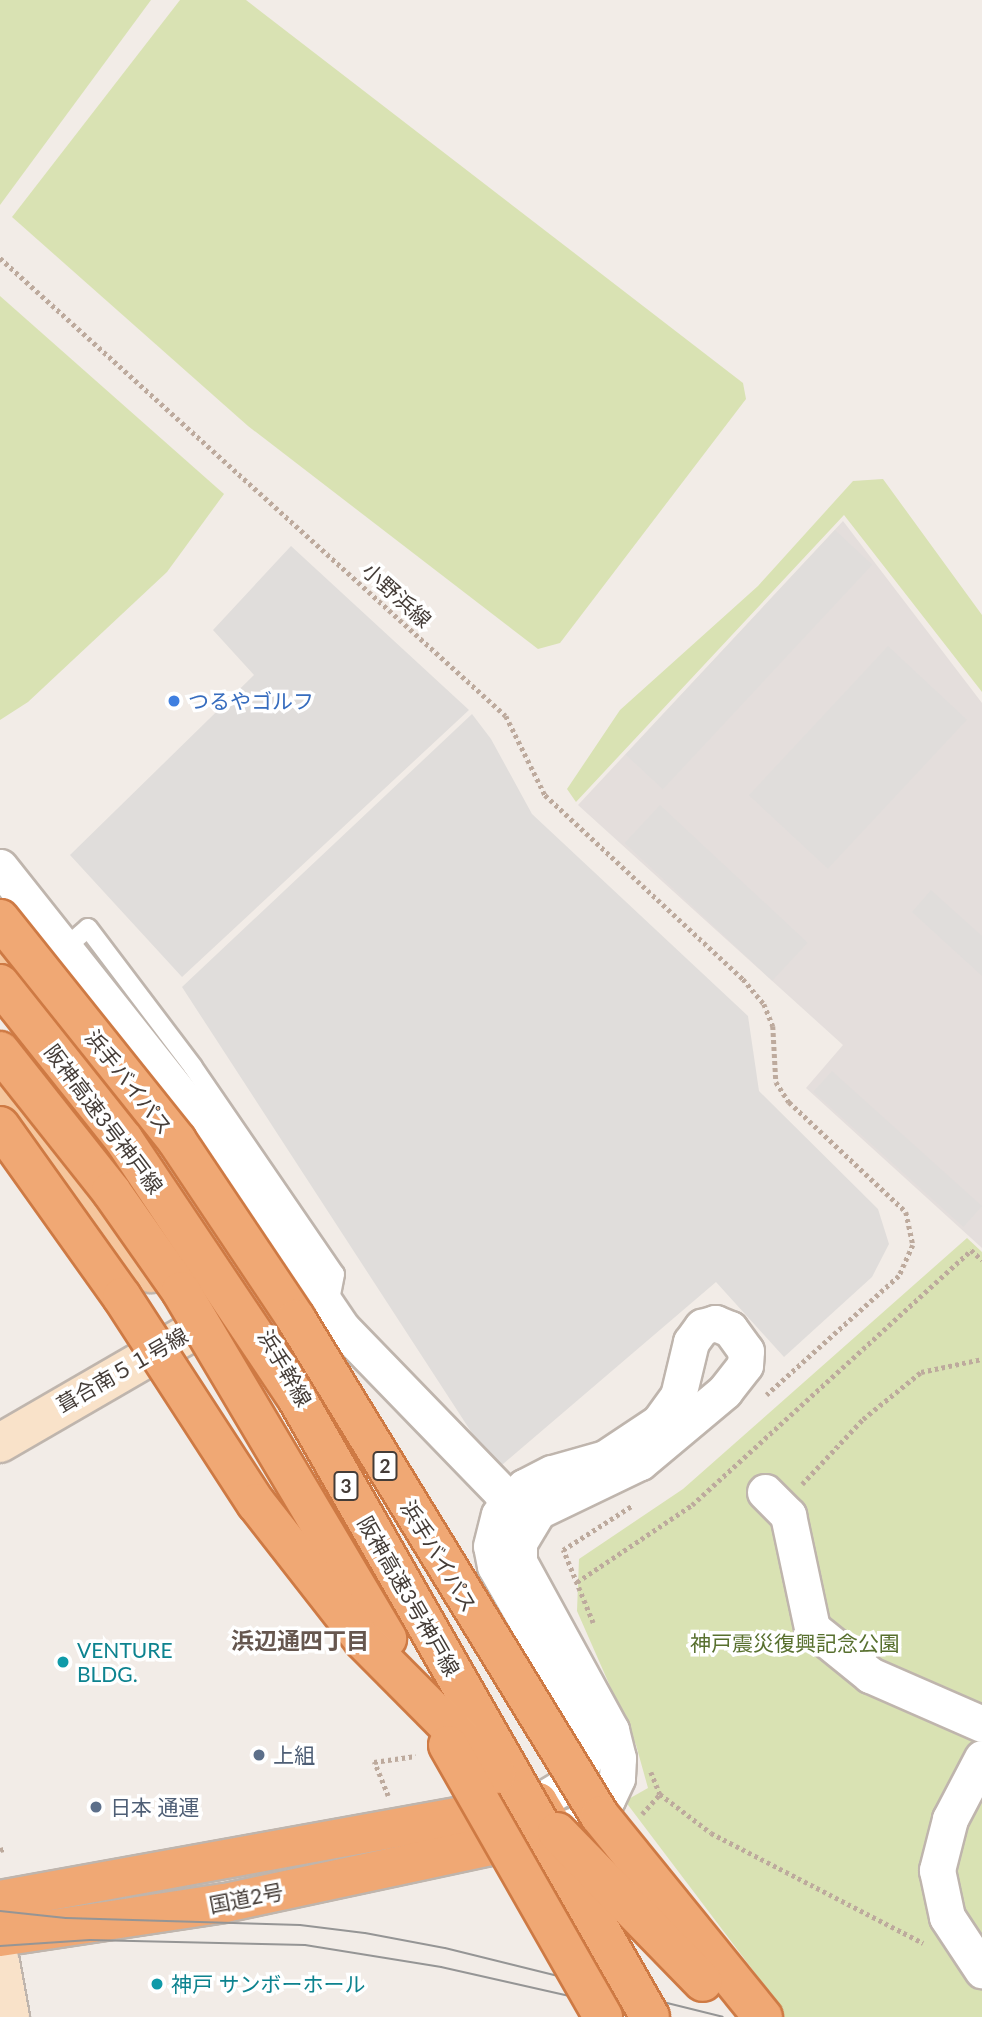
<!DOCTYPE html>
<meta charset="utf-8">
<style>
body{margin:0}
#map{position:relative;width:982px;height:2017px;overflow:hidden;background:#f2ece7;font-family:Lato,"Noto Sans JP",sans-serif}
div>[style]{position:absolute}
.industrial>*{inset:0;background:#e4dedc}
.green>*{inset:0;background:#d9e2b3}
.parking>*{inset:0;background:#e0dddb;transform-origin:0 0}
.path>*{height:4.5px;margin-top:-2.25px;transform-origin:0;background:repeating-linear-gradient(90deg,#bdaa9d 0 3.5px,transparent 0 7px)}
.roads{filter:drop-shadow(2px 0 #bfb5ad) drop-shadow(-2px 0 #bfb5ad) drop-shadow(0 2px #bfb5ad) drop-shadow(0 -2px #bfb5ad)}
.lane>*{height:18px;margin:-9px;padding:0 9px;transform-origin:9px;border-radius:9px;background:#fff}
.street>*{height:35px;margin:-17.5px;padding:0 17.5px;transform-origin:17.5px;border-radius:17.5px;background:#fff}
.secondary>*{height:38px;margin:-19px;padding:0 19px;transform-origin:19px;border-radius:19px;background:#f9e2c9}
.primary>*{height:38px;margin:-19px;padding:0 19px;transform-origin:19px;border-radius:19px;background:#f5c69d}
.highway>*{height:38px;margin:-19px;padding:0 19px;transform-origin:19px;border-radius:19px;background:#f0a874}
.tram>*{height:2px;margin:-1px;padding:0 1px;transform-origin:1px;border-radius:1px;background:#959595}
.bridges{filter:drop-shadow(2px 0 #ce7a44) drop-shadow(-2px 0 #ce7a44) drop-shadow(0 2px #ce7a44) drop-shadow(0 -2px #ce7a44)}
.highway-bridge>*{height:38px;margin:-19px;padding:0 19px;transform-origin:19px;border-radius:19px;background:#f0a874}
.dots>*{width:19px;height:19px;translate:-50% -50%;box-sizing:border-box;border:4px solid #fff;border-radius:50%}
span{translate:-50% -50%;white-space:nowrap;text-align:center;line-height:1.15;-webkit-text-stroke:7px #fff;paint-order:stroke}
.shield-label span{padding:2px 5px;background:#fff;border:2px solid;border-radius:5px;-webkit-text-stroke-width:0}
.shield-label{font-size:19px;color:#443c37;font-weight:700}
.street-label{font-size:21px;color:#443c37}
.shop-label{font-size:21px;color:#366cbe}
.left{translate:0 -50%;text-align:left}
.park-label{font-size:21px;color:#58702f}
.culture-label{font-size:21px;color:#0d838f}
.service-label{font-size:21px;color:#4e5e75}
.neighbourhood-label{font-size:23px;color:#66574f;font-weight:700}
</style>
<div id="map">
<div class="industrial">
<i style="clip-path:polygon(843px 521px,982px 703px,982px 1248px,806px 1088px,843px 1045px,578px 805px)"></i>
</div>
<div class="green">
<i style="clip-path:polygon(0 0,151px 0,0 205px)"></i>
<i style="clip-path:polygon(180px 0,246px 0,743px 383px,746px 399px,560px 643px,538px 649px,248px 426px,12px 217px)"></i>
<i style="clip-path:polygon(0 296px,224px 494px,167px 572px,28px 702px,0 720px)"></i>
<i style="clip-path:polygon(883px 479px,982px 615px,982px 692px,844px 515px,576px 802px,567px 789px,620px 710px,758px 586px,853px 481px)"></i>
<i style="clip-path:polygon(967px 1238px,982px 1252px,982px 2017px,782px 2017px,768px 1990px,625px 1801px,648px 1788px,636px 1745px,577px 1611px,579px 1559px,683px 1489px)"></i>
</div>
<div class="parking">
<i style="left:835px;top:530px;width:51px;height:307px;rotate:43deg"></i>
<i style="clip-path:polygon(291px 546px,469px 710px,182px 977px,70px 855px,254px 675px,213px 630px)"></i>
<i style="left:888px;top:646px;width:108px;height:204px;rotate:43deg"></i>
<i style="clip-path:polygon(472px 714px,491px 739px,532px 814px,748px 1016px,759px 1091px,878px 1209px,889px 1244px,872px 1277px,784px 1357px,716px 1282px,496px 1470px,182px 987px)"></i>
<i style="left:660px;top:805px;width:202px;height:52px;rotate:43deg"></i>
<i style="clip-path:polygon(931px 890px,982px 936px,982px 976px,912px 912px)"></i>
<i style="left:832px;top:1071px;width:202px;height:28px;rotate:42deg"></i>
</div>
<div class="path">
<i style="left:0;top:258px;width:682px;rotate:42.15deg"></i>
<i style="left:506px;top:716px;width:88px;rotate:63.7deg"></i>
<i style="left:545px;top:795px;width:270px;rotate:42.9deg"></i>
<i style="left:743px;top:979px;width:33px;rotate:50deg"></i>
<i style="left:764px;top:1004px;width:24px;rotate:68deg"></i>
<i style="left:773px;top:1026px;width:56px;rotate:86.9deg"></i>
<i style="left:776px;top:1082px;width:24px;rotate:57deg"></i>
<i style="left:789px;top:1102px;width:161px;rotate:43.2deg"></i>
<i style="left:906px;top:1212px;width:34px;rotate:78deg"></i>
<i style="left:913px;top:1245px;width:34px;rotate:114deg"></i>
<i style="left:899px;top:1276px;width:178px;rotate:138deg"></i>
<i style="left:802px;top:1484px;width:89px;rotate:-46.8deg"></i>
<i style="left:863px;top:1419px;width:75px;rotate:-39deg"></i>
<i style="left:921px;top:1372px;width:62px;rotate:-12deg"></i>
<i style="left:577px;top:1582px;width:138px;rotate:-33.8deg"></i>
<i style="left:692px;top:1505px;width:378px;rotate:-42.4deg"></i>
<i style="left:971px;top:1250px;width:15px;rotate:42deg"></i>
<i style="left:593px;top:1623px;width:79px;rotate:-112.3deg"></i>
<i style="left:563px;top:1550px;width:83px;rotate:-32.7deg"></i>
<i style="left:651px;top:1772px;width:24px;rotate:68deg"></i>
<i style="left:388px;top:1796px;width:37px;rotate:-112deg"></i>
<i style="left:374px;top:1762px;width:42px;rotate:-8.1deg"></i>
<i style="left:642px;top:1814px;width:27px;rotate:-48deg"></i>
<i style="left:660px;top:1794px;width:64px;rotate:37.4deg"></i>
<i style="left:711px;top:1833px;width:239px;rotate:27.4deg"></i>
<i style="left:0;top:1850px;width:4px;rotate:-14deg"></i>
</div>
<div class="roads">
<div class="lane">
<i style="left:65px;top:948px;width:30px;rotate:-41deg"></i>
<i style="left:88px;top:928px;width:174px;rotate:52.9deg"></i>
<i style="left:193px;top:1067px;width:251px;rotate:55.6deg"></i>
<i style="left:335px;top:1274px;width:31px;rotate:101deg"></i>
</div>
<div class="street">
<i style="left:0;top:867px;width:332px;rotate:51.6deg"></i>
<i style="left:206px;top:1127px;width:244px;rotate:55.9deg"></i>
<i style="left:343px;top:1329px;width:226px;rotate:45.9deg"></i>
<i style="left:500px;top:1491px;width:38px;rotate:62deg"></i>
<i style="left:765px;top:1492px;width:33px;rotate:45deg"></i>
<i style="left:788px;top:1515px;width:116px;rotate:78deg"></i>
<i style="left:812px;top:1628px;width:75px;rotate:39deg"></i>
<i style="left:870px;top:1675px;width:122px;rotate:23.6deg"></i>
<i style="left:982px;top:1758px;width:69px;rotate:117.7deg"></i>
<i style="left:950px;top:1819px;width:53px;rotate:104.3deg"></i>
<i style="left:937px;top:1870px;width:48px;rotate:78deg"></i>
<i style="left:947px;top:1917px;width:64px;rotate:56.6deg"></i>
<i style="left:538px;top:1802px;width:39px;rotate:-31deg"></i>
<i style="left:571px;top:1782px;width:25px;rotate:-58deg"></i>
<i style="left:584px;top:1761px;width:30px;rotate:-78deg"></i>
<i style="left:590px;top:1732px;width:191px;rotate:-119.8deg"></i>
<i style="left:495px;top:1566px;width:20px;rotate:-101deg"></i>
<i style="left:491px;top:1546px;width:32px;rotate:-76deg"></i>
<i style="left:499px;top:1515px;width:38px;rotate:-48deg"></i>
<i style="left:524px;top:1487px;width:31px;rotate:-27deg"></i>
<i style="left:552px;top:1473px;width:55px;rotate:-15.8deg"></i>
<i style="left:605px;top:1458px;width:65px;rotate:-33.7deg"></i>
<i style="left:659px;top:1422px;width:32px;rotate:-54deg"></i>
<i style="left:678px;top:1396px;width:56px;rotate:-76.5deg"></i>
<i style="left:691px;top:1342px;width:19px;rotate:-54deg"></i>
<i style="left:702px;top:1327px;width:14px;rotate:-17deg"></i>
<i style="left:715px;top:1323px;width:16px;rotate:22deg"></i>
<i style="left:730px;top:1329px;width:27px;rotate:54deg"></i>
<i style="left:746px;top:1351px;width:14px;rotate:94deg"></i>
<i style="left:745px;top:1365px;width:33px;rotate:128deg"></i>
<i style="left:725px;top:1391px;width:111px;rotate:140.1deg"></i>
<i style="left:640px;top:1462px;width:113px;rotate:154.3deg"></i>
<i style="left:538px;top:1511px;width:37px;rotate:121deg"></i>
<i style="left:519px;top:1543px;width:19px;rotate:90deg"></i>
<i style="left:519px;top:1562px;width:192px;rotate:61.3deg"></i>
<i style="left:611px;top:1730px;width:29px;rotate:76deg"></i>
<i style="left:618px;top:1758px;width:20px;rotate:93deg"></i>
<i style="left:617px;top:1778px;width:23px;rotate:115deg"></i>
<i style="left:607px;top:1799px;width:30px;rotate:134deg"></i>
<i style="left:586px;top:1821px;width:33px;rotate:160deg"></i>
</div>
<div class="secondary">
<i style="left:0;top:1443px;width:267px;rotate:-30.1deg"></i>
<i style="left:0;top:1962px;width:56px;rotate:79.7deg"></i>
</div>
<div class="primary">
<i style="left:0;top:955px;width:71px;rotate:50.7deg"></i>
<i style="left:0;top:1097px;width:232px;rotate:49.4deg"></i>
</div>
<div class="highway">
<i style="left:0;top:1900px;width:547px;rotate:-10.32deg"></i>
<i style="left:538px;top:1802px;width:21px;rotate:59deg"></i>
<i style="left:0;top:1937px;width:228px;rotate:-8.6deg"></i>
<i style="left:225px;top:1903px;width:338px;rotate:-12.1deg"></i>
</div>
</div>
<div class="tram">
<i style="left:0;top:1911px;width:66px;rotate:6.1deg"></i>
<i style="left:66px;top:1918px;width:234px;rotate:1.7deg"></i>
<i style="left:300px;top:1925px;width:65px;rotate:7deg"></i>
<i style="left:365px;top:1933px;width:81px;rotate:10.6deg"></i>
<i style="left:445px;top:1948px;width:286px;rotate:13.9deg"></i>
<i style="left:0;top:1946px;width:90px;rotate:-3.8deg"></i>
<i style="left:90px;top:1940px;width:215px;rotate:1.3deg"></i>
<i style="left:305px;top:1945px;width:138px;rotate:9.2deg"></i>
<i style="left:441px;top:1967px;width:227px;rotate:12.7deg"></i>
</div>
<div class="bridges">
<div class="highway-bridge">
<i style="left:0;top:919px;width:284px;rotate:51.4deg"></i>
<i style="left:177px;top:1141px;width:214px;rotate:56.2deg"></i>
<i style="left:296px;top:1319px;width:583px;rotate:58.55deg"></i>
<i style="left:600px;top:1816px;width:259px;rotate:51deg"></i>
<i style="left:0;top:984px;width:199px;rotate:51.5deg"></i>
<i style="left:124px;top:1140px;width:307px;rotate:56.2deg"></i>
<i style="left:295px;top:1395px;width:716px;rotate:60.28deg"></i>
<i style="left:0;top:1051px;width:179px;rotate:51.6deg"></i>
<i style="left:111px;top:1191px;width:122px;rotate:55deg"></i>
<i style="left:181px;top:1291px;width:404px;rotate:59.3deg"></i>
<i style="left:0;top:1126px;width:210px;rotate:54.5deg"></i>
<i style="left:122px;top:1297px;width:246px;rotate:57deg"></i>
<i style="left:256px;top:1503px;width:174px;rotate:52deg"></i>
<i style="left:363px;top:1640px;width:189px;rotate:45.2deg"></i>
<i style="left:448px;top:1745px;width:313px;rotate:60.3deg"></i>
<i style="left:557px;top:1832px;width:209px;rotate:45.8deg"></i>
</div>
</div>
<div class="dots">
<i style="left:174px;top:701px;background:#3f7fe0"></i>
<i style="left:63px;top:1662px;background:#0f9aa8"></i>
<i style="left:259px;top:1755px;background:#5c6f8a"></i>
<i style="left:96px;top:1807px;background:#5c6f8a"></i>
<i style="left:157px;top:1984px;background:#0f9aa8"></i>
</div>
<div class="shield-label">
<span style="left:385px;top:1466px">2</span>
<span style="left:346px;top:1486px">3</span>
</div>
<div class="street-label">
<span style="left:397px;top:595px;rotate:42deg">小野浜線</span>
<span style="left:129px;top:1082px;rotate:52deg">浜手バイパス</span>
<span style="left:104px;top:1119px;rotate:53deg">阪神高速3号神戸線</span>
<span style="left:285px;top:1368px;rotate:60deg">浜手幹線</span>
<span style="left:122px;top:1370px;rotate:-30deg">葺合南５１号線</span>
<span style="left:439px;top:1556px;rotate:59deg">浜手バイパス</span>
<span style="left:409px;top:1596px;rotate:60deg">阪神高速3号神戸線</span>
<span style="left:246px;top:1898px;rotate:-11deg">国道2号</span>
</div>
<div class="shop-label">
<span class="left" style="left:188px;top:701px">つるやゴルフ</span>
</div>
<div class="park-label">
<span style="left:795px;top:1643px">神戸震災復興記念公園</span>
</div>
<div class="culture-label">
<span class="left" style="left:77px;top:1662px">VENTURE<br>BLDG.</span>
<span class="left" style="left:171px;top:1984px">神戸 サンボーホール</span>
</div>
<div class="service-label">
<span class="left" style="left:273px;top:1755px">上組</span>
<span class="left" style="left:110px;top:1807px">日本 通運</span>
</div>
<div class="neighbourhood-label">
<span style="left:300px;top:1640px">浜辺通四丁目</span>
</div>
</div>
